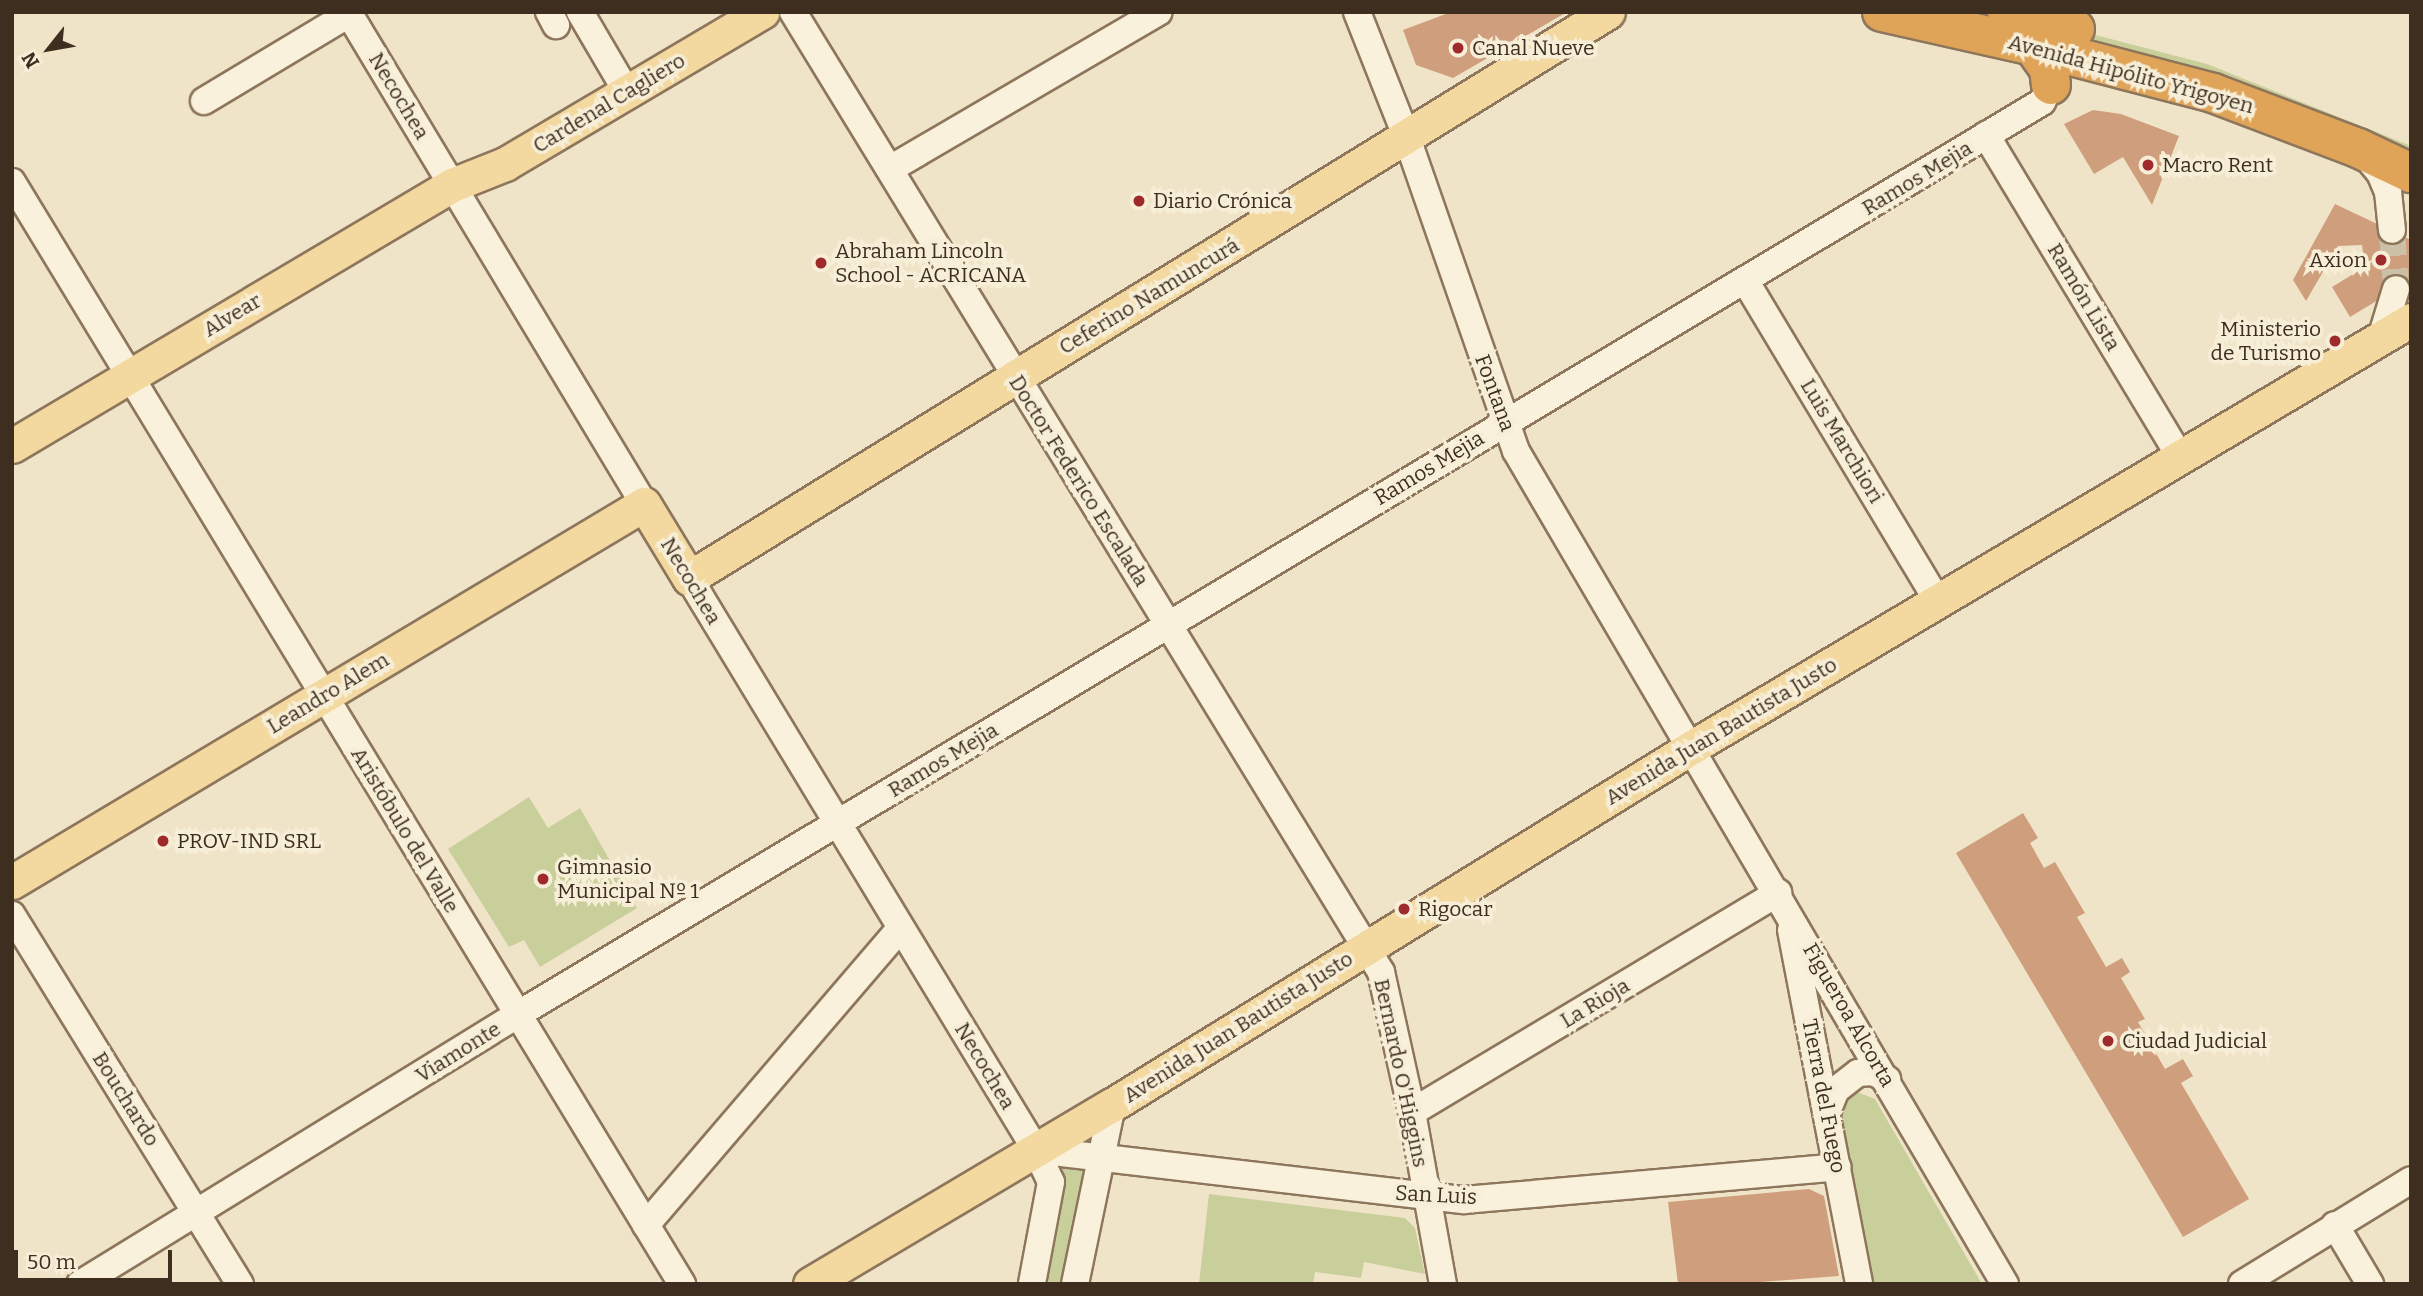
<!DOCTYPE html>
<meta charset="utf-8">
<style>
body{margin:0}
#map{position:relative;width:2423px;height:1296px;overflow:hidden;background:#f0e4c8;font-family:Bitter,serif}
div>[style]{position:absolute}
.green>*{inset:0;background:#c9cf9b}
.building>*{inset:0;background:#cf9f7d}
.minor-tunnel>*{height:26px;margin-top:-13px;transform-origin:0;background:repeating-linear-gradient(90deg,#ccc0a6 0 26px,transparent 0 39px)}
.roads{filter:drop-shadow(2px 0 #8d765c) drop-shadow(-2px 0 #8d765c) drop-shadow(0 2px #8d765c) drop-shadow(0 -2px #8d765c)}
.minor>*{height:26px;margin:-13px;padding:0 13px;transform-origin:13px;border-radius:13px;background:#faf1dc}
.major>*{height:33px;margin:-16.5px;padding:0 16.5px;transform-origin:16.5px;border-radius:16.5px;background:#f3d9a0}
.highway>*{height:38px;margin:-19px;padding:0 19px;transform-origin:19px;border-radius:19px;background:#e0a458}
.dots>*{width:19px;height:19px;translate:-50% -50%;box-sizing:border-box;border:4px solid #f7eed8;border-radius:50%}
span{translate:-50% -50%;white-space:nowrap;text-align:center;line-height:1.15;-webkit-text-stroke:7px #f7eed8;paint-order:stroke}
.poi-label{font-size:21px;color:#3d2e20}
.left{translate:0 -50%;text-align:left}
.right{translate:-100% -50%;text-align:right}
.street-label{font-size:21px;color:#3d2e20}
.frame{position:absolute;inset:0;border:14px solid #3d2e20;pointer-events:none}
.north{position:absolute;left:14px;top:14px;width:70px;height:70px;-webkit-text-stroke:5px #f7eed8;paint-order:stroke;rotate:239deg;font-size:19px;font-weight:700;line-height:28px;text-align:center;color:#3d2e20}
.north::after{content:'';display:block;margin:auto;width:24px;height:32px;background:#3d2e20;clip-path:polygon(50% 0,100% 100%,50% 72%,0 100%)}
.scale{position:absolute;left:14px;top:1250px;width:158px;height:32px;box-sizing:border-box;border:4px solid #3d2e20;border-top:0;padding-left:9px;font-size:21px;line-height:24px;white-space:nowrap;color:#3d2e20;-webkit-text-stroke:5px #f7eed8;paint-order:stroke}
</style>
<div id="map">
<div class="green">
<i style="clip-path:polygon(1882px 12px,2007px 12px,2207px 64px,2411px 146px,2411px 173px)"></i>
<i style="clip-path:polygon(529px 797px,548px 828px,580px 808px,637px 908px,540px 967px,524px 940px,509px 947px,448px 849px)"></i>
<i style="clip-path:polygon(1857px 1092px,1875px 1099px,1982px 1284px,1870px 1284px,1840px 1120px,1839px 1104px)"></i>
<i style="clip-path:polygon(1112px 1105px,1075px 1284px,1032px 1284px,1051px 1182px,1036px 1150px)"></i>
<i style="clip-path:polygon(1209px 1194px,1405px 1218px,1415px 1228px,1425px 1274px,1364px 1262px,1361px 1278px,1315px 1272px,1313px 1284px,1199px 1284px)"></i>
</div>
<div class="building">
<i style="clip-path:polygon(1451px 12px,1567px 12px,1453px 78px,1416px 65px,1403px 30px)"></i>
<i style="clip-path:polygon(2093px 110px,2121px 114px,2179px 136px,2152px 205px,2123px 157px,2094px 174px,2064px 124px)"></i>
<i style="clip-path:polygon(2335px 204px,2411px 240px,2411px 280px,2350px 317px,2332px 287px,2365px 267px,2362px 245px,2338px 246px,2306px 301px,2293px 280px)"></i>
<i style="clip-path:polygon(2023px 813px,2038px 838px,2030px 843px,2044px 868px,2055px 862px,2085px 913px,2077px 917px,2106px 967px,2122px 958px,2130px 972px,2121px 978px,2145px 1019px,2138px 1022px,2165px 1069px,2183px 1059px,2193px 1076px,2181px 1083px,2249px 1199px,2183px 1237px,1956px 853px)"></i>
<i style="clip-path:polygon(1809px 1189px,1824px 1196px,1839px 1276px,1734px 1284px,1678px 1284px,1668px 1202px)"></i>
</div>
<div class="minor-tunnel">
<i style="left:2392px;top:230px;width:59px;rotate:86.1deg"></i>
</div>
<div class="roads">
<div class="minor">
<i style="left:348px;top:12px;width:574px;rotate:58.97deg"></i>
<i style="left:549px;top:12px;width:15px;rotate:62deg"></i>
<i style="left:580px;top:12px;width:93px;rotate:59.6deg"></i>
<i style="left:793px;top:12px;width:1126px;rotate:58.51deg"></i>
<i style="left:1381px;top:972px;width:143px;rotate:77.5deg"></i>
<i style="left:1412px;top:1112px;width:175px;rotate:79.8deg"></i>
<i style="left:1357px;top:12px;width:136px;rotate:68.4deg"></i>
<i style="left:1407px;top:138px;width:331px;rotate:70.8deg"></i>
<i style="left:1516px;top:451px;width:966px;rotate:59.59deg"></i>
<i style="left:204px;top:101px;width:169px;rotate:-31deg"></i>
<i style="left:1986px;top:135px;width:377px;rotate:58.9deg"></i>
<i style="left:2364px;top:154px;width:25px;rotate:50deg"></i>
<i style="left:2380px;top:173px;width:21px;rotate:67deg"></i>
<i style="left:2388px;top:192px;width:38px;rotate:84deg"></i>
<i style="left:890px;top:169px;width:311px;rotate:-30.3deg"></i>
<i style="left:12px;top:182px;width:1290px;rotate:58.7deg"></i>
<i style="left:1746px;top:282px;width:372px;rotate:59deg"></i>
<i style="left:2381px;top:338px;width:51px;rotate:-73deg"></i>
<i style="left:689px;top:578px;width:669px;rotate:58.76deg"></i>
<i style="left:1036px;top:1150px;width:35px;rotate:65deg"></i>
<i style="left:1051px;top:1182px;width:104px;rotate:100.6deg"></i>
<i style="left:12px;top:915px;width:434px;rotate:58.3deg"></i>
<i style="left:1791px;top:930px;width:360px;rotate:79.1deg"></i>
<i style="left:1412px;top:1112px;width:427px;rotate:-30.9deg"></i>
<i style="left:1827px;top:1112px;width:24px;rotate:-68deg"></i>
<i style="left:1836px;top:1090px;width:28px;rotate:-38deg"></i>
<i style="left:1858px;top:1073px;width:15px;rotate:-4deg"></i>
<i style="left:1873px;top:1072px;width:16px;rotate:27deg"></i>
<i style="left:1036px;top:1150px;width:431px;rotate:6.7deg"></i>
<i style="left:1464px;top:1200px;width:375px;rotate:-5deg"></i>
<i style="left:646px;top:1225px;width:391px;rotate:-49.4deg"></i>
<i style="left:2335px;top:1225px;width:69px;rotate:59.3deg"></i>
<i style="left:80px;top:1284px;width:513px;rotate:-31.61deg"></i>
<i style="left:517px;top:1015px;width:1777px;rotate:-30.91deg"></i>
<i style="left:2042px;top:102px;width:19px;rotate:-62deg"></i>
<i style="left:1075px;top:1284px;width:183px;rotate:-78.3deg"></i>
<i style="left:2242px;top:1284px;width:198px;rotate:-31.6deg"></i>
</div>
<div class="major">
<i style="left:12px;top:446px;width:512px;rotate:-30.68deg"></i>
<i style="left:452px;top:185px;width:57px;rotate:-21.6deg"></i>
<i style="left:505px;top:164px;width:299px;rotate:-30.6deg"></i>
<i style="left:12px;top:882px;width:736px;rotate:-30.88deg"></i>
<i style="left:644px;top:504px;width:87px;rotate:58.7deg"></i>
<i style="left:689px;top:578px;width:1079px;rotate:-31.63deg"></i>
<i style="left:810px;top:1284px;width:351px;rotate:-30.7deg"></i>
<i style="left:1112px;top:1105px;width:682px;rotate:-31.68deg"></i>
<i style="left:1692px;top:747px;width:836px;rotate:-30.71deg"></i>
</div>
<div class="highway">
<i style="left:1882px;top:12px;width:155px;rotate:12.7deg"></i>
<i style="left:2033px;top:46px;width:186px;rotate:14.6deg"></i>
<i style="left:2213px;top:93px;width:155px;rotate:20.8deg"></i>
<i style="left:2358px;top:148px;width:59px;rotate:25.3deg"></i>
<i style="left:2007px;top:12px;width:70px;rotate:14deg"></i>
<i style="left:2033px;top:46px;width:28px;rotate:55deg"></i>
<i style="left:2049px;top:69px;width:16px;rotate:83deg"></i>
</div>
</div>
<div class="dots">
<i style="left:1458px;top:48px;background:#9e2a2b"></i>
<i style="left:2148px;top:165px;background:#9e2a2b"></i>
<i style="left:1139px;top:201px;background:#9e2a2b"></i>
<i style="left:2381px;top:260px;background:#9e2a2b"></i>
<i style="left:821px;top:263px;background:#9e2a2b"></i>
<i style="left:2335px;top:341px;background:#9e2a2b"></i>
<i style="left:163px;top:841px;background:#9e2a2b"></i>
<i style="left:543px;top:879px;background:#9e2a2b"></i>
<i style="left:1404px;top:909px;background:#9e2a2b"></i>
<i style="left:2108px;top:1041px;background:#9e2a2b"></i>
</div>
<div class="poi-label">
<span class="left" style="left:1472px;top:48px">Canal Nueve</span>
<span class="left" style="left:2162px;top:165px">Macro Rent</span>
<span class="left" style="left:1153px;top:201px">Diario Crónica</span>
<span class="left" style="left:835px;top:263px">Abraham Lincoln<br>School - ACRICANA</span>
<span class="right" style="left:2367px;top:260px">Axion</span>
<span class="right" style="left:2321px;top:341px">Ministerio<br>de Turismo</span>
<span class="left" style="left:177px;top:841px">PROV-IND SRL</span>
<span class="left" style="left:557px;top:879px">Gimnasio<br>Municipal Nº 1</span>
<span class="left" style="left:1418px;top:909px">Rigocar</span>
<span class="left" style="left:2122px;top:1041px">Ciudad Judicial</span>
</div>
<div class="street-label">
<span style="left:2131px;top:74px;rotate:15deg">Avenida Hipólito Yrigoyen</span>
<span style="left:399px;top:96px;rotate:59deg">Necochea</span>
<span style="left:609px;top:103px;rotate:-31deg">Cardenal Cagliero</span>
<span style="left:1917px;top:178px;rotate:-31deg">Ramos Mejia</span>
<span style="left:1149px;top:296px;rotate:-31deg">Ceferino Namuncurá</span>
<span style="left:2084px;top:297px;rotate:59deg">Ramón Lista</span>
<span style="left:232px;top:315px;rotate:-31deg">Alvear</span>
<span style="left:1495px;top:393px;rotate:70deg">Fontana</span>
<span style="left:1842px;top:441px;rotate:59deg">Luis Marchiori</span>
<span style="left:1429px;top:468px;rotate:-31deg">Ramos Mejia</span>
<span style="left:1079px;top:481px;rotate:58deg">Doctor Federico Escalada</span>
<span style="left:691px;top:581px;rotate:59deg">Necochea</span>
<span style="left:328px;top:693px;rotate:-31deg">Leandro Alem</span>
<span style="left:1721px;top:731px;rotate:-31deg">Avenida Juan Bautista Justo</span>
<span style="left:943px;top:760px;rotate:-31deg">Ramos Mejia</span>
<span style="left:405px;top:830px;rotate:59deg">Aristóbulo del Valle</span>
<span style="left:1595px;top:1003px;rotate:-31deg">La Rioja</span>
<span style="left:1849px;top:1015px;rotate:60deg">Figueroa Alcorta</span>
<span style="left:1238px;top:1027px;rotate:-32deg">Avenida Juan Bautista Justo</span>
<span style="left:458px;top:1052px;rotate:-32deg">Viamonte</span>
<span style="left:985px;top:1066px;rotate:59deg">Necochea</span>
<span style="left:1401px;top:1073px;rotate:78deg">Bernardo O'Higgins</span>
<span style="left:1824px;top:1096px;rotate:79deg">Tierra del Fuego</span>
<span style="left:126px;top:1099px;rotate:58deg">Bouchardo</span>
<span style="left:1436px;top:1195px;rotate:3deg">San Luis</span>
</div>
<div class="frame"></div>
<div class="north">N</div>
<div class="scale">50 m</div>
</div>
